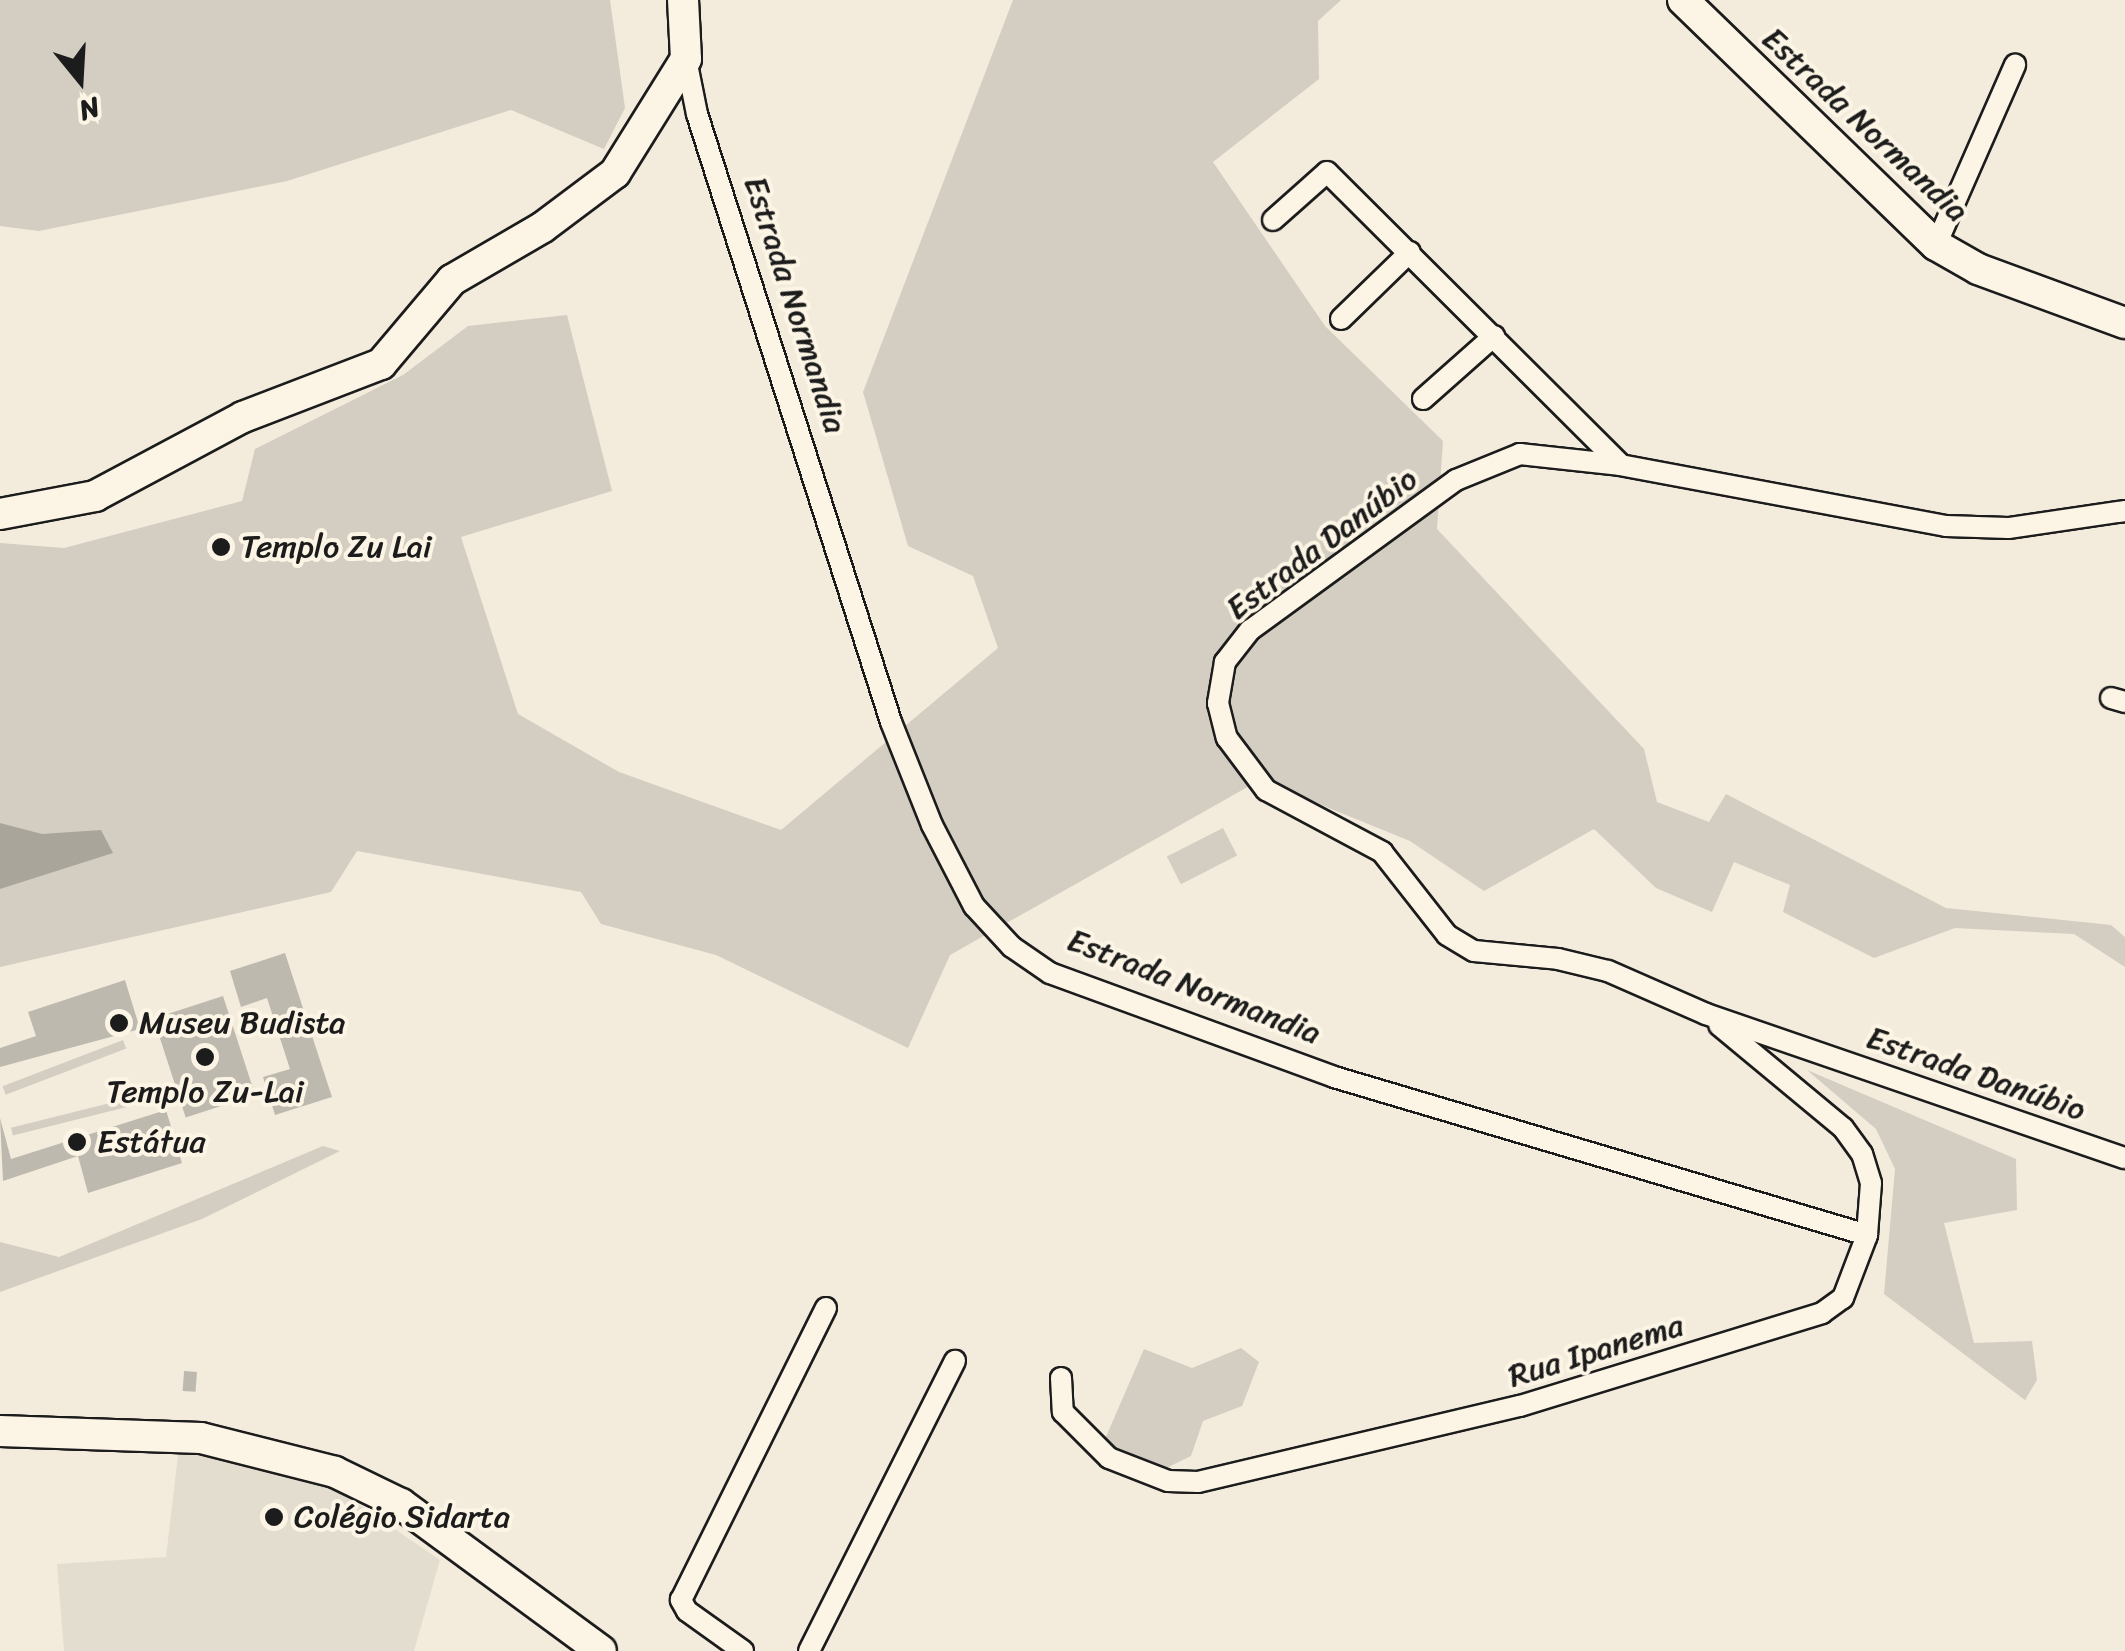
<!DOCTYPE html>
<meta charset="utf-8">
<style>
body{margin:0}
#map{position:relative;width:2125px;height:1651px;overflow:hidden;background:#f3ecdd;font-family:Sriracha,sans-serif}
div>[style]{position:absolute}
.built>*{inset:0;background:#e3ddcf}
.green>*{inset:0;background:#d3cec1;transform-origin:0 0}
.water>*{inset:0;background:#aaa59b}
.building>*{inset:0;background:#beb9ae;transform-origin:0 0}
.roads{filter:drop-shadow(2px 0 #1c1c1c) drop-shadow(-2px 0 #1c1c1c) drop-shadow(0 2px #1c1c1c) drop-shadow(0 -2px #1c1c1c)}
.street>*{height:20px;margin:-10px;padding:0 10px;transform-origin:10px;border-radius:10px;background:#fcf5e5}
.secondary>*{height:30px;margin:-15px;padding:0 15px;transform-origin:15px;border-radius:15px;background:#fcf5e5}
.dots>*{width:28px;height:28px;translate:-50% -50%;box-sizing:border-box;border:5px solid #fcf5e5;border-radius:50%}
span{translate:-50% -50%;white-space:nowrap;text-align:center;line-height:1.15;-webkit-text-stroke:8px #fcf5e5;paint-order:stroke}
.street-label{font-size:32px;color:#1c1c1c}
.poi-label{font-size:32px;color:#1c1c1c}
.left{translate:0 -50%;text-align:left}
.north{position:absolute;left:30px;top:30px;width:100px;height:100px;-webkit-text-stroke:8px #fcf5e5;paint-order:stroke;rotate:162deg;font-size:28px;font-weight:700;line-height:40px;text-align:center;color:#1c1c1c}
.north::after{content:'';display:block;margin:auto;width:35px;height:45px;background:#1c1c1c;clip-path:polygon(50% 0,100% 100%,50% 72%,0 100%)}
</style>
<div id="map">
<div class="built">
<i style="clip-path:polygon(179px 1447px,317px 1476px,440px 1560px,414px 1651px,64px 1651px,57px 1564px,166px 1557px)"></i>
</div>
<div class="green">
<i style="clip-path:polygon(0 0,610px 0,625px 108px,604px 149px,511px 110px,287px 181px,39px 231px,0 226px)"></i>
<i style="clip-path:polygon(1013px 0,1341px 0,1318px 21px,1319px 79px,1213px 162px,1325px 326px,1443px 441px,1437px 529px,1644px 749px,1657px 802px,1709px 822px,1726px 794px,1946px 908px,2111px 925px,2125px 937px,2125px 967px,2074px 934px,1955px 928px,1874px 958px,1783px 912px,1790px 885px,1734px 862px,1712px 912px,1656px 888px,1594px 829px,1484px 891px,1410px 841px,1260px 780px,950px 955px,908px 1048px,716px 955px,601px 924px,581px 892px,357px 851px,331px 892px,0 967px,0 543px,64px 548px,242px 501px,255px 449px,403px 375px,468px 326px,567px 315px,612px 491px,461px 537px,518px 714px,619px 772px,781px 830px,998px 648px,973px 576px,908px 546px,863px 392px)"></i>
<i style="left:1223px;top:828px;width:31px;height:63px;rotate:63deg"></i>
<i style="left:123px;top:1040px;width:9px;height:129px;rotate:69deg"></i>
<i style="clip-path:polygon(1807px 1070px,2016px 1159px,2017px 1210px,1944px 1223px,1974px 1343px,2032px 1341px,2037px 1380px,2025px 1400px,1884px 1294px,1895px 1169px,1876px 1129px)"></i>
<i style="left:142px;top:1095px;width:8px;height:135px;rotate:76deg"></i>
<i style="clip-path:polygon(323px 1146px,340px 1151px,202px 1219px,0 1292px,0 1242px,59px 1257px)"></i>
<i style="clip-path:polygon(1241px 1348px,1259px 1362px,1242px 1406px,1203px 1421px,1191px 1456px,1160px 1471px,1116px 1463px,1105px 1439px,1144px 1349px,1192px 1368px)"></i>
</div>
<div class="water">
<i style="clip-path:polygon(0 823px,42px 834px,101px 830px,113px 853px,0 889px)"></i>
</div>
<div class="building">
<i style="clip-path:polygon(285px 953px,332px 1097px,275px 1115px,263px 1077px,290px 1069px,267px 998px,241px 1007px,230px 971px)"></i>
<i style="clip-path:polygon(125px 980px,140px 1029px,0 1067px,0 1048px,36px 1036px,28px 1012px)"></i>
<i style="left:223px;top:996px;width:104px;height:73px;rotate:72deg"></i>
<i style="clip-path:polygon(166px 1110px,182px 1163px,88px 1193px,78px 1156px,3px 1181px,0 1118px,11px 1159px)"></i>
<i style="left:184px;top:1371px;width:13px;height:20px;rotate:4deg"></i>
</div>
<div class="roads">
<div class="street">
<i style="left:686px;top:59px;width:56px;rotate:78.7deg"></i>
<i style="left:697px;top:114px;width:638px;rotate:72.3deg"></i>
<i style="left:891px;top:722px;width:111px;rotate:68.3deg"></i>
<i style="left:932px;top:825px;width:91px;rotate:62.6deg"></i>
<i style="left:974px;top:906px;width:56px;rotate:47.2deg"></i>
<i style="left:1012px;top:947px;width:46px;rotate:34.4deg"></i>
<i style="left:1050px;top:973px;width:302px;rotate:20.1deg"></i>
<i style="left:1334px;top:1077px;width:556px;rotate:16.51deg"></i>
<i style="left:1273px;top:220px;width:72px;rotate:-41.6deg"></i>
<i style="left:1327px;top:172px;width:415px;rotate:44.9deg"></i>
<i style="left:1936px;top:245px;width:197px;rotate:-66.3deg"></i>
<i style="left:1341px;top:319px;width:96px;rotate:-44.2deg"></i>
<i style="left:1423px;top:399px;width:95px;rotate:-41.6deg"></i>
<i style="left:2125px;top:511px;width:118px;rotate:171.7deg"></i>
<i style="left:2008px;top:528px;width:62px;rotate:-178.2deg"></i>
<i style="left:1946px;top:526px;width:331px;rotate:-169.4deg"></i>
<i style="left:1621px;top:465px;width:102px;rotate:-173.8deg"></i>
<i style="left:1520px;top:454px;width:69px;rotate:157.9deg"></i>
<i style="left:1456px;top:480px;width:255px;rotate:143.9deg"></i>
<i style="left:1250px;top:630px;width:41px;rotate:128deg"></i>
<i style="left:1225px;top:662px;width:42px;rotate:99.7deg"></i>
<i style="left:1218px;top:703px;width:36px;rotate:76deg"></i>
<i style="left:1227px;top:738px;width:65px;rotate:53.1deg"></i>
<i style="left:1266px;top:790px;width:132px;rotate:28.1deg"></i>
<i style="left:1382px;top:852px;width:105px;rotate:51.9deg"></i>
<i style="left:1447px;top:935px;width:31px;rotate:31deg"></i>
<i style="left:1474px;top:951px;width:84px;rotate:5.4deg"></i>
<i style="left:1558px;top:959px;width:51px;rotate:13.5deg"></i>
<i style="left:1608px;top:971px;width:107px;rotate:23.7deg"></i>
<i style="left:1706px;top:1014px;width:443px;rotate:19deg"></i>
<i style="left:2111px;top:698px;width:15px;rotate:16deg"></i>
<i style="left:1061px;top:1378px;width:34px;rotate:87deg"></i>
<i style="left:1063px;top:1412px;width:65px;rotate:45deg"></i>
<i style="left:1109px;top:1458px;width:63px;rotate:21.3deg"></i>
<i style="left:1168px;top:1481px;width:30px;rotate:2deg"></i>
<i style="left:1198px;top:1482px;width:331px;rotate:-13.3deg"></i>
<i style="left:1520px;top:1406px;width:316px;rotate:-17.1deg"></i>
<i style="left:1822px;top:1313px;width:26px;rotate:-36deg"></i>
<i style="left:1843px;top:1298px;width:67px;rotate:-69.1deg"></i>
<i style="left:1867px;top:1235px;width:52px;rotate:-85.6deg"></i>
<i style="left:1871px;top:1183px;width:30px;rotate:-107deg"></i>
<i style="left:1862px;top:1154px;width:32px;rotate:-126deg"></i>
<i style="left:1843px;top:1128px;width:161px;rotate:-140.3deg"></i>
<i style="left:743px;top:1651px;width:69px;rotate:-144.5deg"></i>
<i style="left:687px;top:1611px;width:13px;rotate:-119deg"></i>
<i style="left:681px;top:1600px;width:326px;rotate:-63.6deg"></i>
<i style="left:809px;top:1651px;width:325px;rotate:-63.3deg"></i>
</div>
<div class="secondary">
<i style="left:1683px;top:0;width:352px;rotate:44.1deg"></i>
<i style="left:1936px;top:245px;width:48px;rotate:29.7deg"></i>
<i style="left:1978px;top:269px;width:157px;rotate:20.2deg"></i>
<i style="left:0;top:514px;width:97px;rotate:-10.7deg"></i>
<i style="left:95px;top:496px;width:168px;rotate:-28.1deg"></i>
<i style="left:243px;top:417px;width:148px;rotate:-21deg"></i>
<i style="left:381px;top:364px;width:110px;rotate:-49.8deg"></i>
<i style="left:452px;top:280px;width:105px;rotate:-30.2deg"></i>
<i style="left:543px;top:227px;width:90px;rotate:-36.9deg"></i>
<i style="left:615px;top:173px;width:134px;rotate:-58.1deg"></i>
<i style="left:686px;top:59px;width:59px;rotate:-92.9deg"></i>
<i style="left:0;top:1431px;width:201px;rotate:2deg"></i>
<i style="left:201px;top:1438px;width:138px;rotate:14.2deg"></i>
<i style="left:335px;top:1472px;width:73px;rotate:25.9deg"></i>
<i style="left:401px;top:1504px;width:248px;rotate:36.3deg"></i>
</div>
</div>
<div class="dots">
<i style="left:221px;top:547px;background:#1c1c1c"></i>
<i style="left:119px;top:1023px;background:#1c1c1c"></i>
<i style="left:205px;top:1057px;background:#1c1c1c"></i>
<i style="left:77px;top:1142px;background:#1c1c1c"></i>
<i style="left:274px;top:1517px;background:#1c1c1c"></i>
</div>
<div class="street-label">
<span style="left:1865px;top:125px;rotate:43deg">Estrada Normandia</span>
<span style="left:795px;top:305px;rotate:72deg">Estrada Normandia</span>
<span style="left:1322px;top:544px;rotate:-37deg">Estrada Danúbio</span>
<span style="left:1194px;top:987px;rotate:21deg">Estrada Normandia</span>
<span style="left:1976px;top:1074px;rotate:19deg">Estrada Danúbio</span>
<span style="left:1596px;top:1351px;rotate:-17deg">Rua Ipanema</span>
</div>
<div class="poi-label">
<span class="left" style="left:241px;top:547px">Templo Zu Lai</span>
<span class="left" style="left:139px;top:1023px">Museu Budista</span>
<span style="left:205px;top:1092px">Templo Zu-Lai</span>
<span class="left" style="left:97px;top:1142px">Estátua</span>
<span class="left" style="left:294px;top:1517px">Colégio Sidarta</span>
</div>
<div class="north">N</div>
</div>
